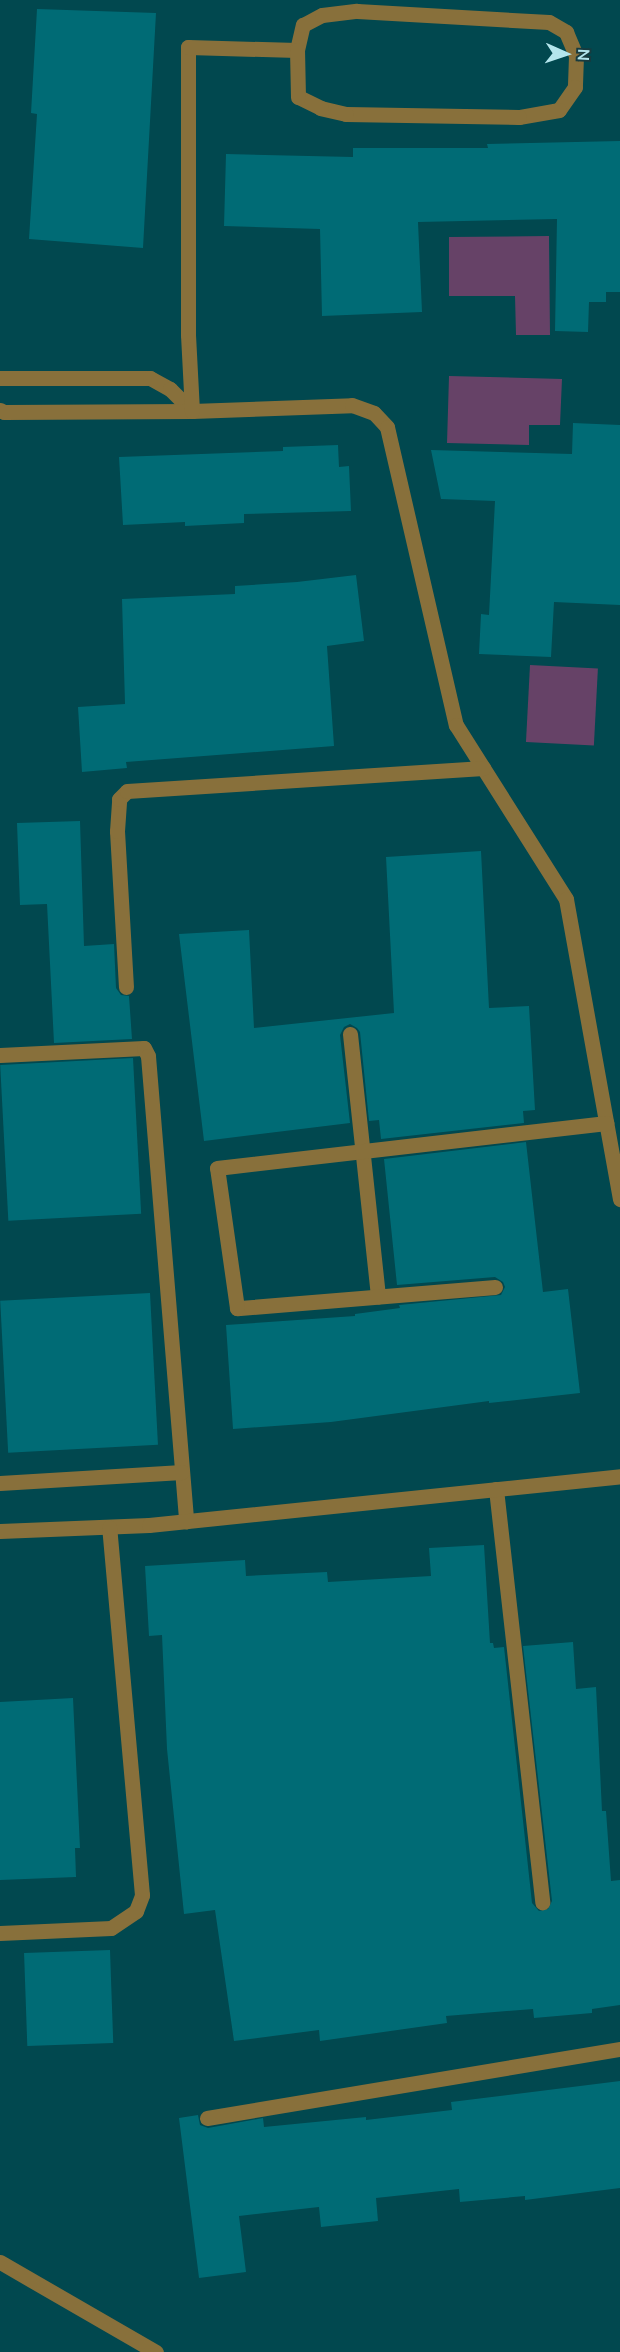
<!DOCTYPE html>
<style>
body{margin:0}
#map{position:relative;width:620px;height:2352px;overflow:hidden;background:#01484f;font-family:Mulish,sans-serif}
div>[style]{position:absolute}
.green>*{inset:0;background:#664267;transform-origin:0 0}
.building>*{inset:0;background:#006b75;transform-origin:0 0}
.minor>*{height:15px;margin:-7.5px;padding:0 7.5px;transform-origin:7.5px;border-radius:7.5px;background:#88703b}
span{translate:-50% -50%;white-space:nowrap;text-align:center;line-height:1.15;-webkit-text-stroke:5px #173b3f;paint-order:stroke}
.north{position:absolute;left:536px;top:24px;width:60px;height:60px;-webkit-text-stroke:4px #173b3f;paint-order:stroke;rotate:93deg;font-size:16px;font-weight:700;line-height:24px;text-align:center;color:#b3e5ec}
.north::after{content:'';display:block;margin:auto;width:21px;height:27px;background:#b3e5ec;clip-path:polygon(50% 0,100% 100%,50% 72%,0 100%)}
</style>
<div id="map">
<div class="green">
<i style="clip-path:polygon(549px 236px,550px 335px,516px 335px,515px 296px,449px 296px,449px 237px)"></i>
<i style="clip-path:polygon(449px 376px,562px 379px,560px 425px,529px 425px,529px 445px,447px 443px)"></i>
<i style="left:530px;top:665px;width:68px;height:77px;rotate:3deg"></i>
</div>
<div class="building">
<i style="clip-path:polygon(37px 9px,156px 13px,143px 248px,29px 239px,37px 114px,31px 113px)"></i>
<i style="clip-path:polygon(620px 141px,620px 292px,606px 292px,606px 302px,589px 302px,588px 332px,555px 331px,557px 219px,418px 222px,422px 312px,322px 316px,320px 229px,224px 226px,226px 154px,353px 157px,353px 148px,488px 148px,487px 144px)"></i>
<i style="clip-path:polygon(573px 423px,620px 425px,620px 605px,554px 602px,551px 657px,479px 654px,481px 614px,489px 615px,495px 501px,441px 499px,431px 450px,572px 454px)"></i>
<i style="clip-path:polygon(338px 445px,339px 467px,349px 466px,351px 511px,244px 514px,244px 523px,185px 526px,185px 522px,123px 525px,119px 457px,283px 451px,283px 447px)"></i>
<i style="clip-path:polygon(356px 575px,364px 641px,327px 646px,334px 746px,126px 762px,127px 768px,82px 772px,78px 707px,125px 704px,122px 599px,235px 594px,235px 586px,297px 582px)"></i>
<i style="clip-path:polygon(80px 821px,84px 946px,114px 944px,116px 988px,121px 995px,129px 996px,132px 1039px,54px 1043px,47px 904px,20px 905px,17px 823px)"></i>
<i style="clip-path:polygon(481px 851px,489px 1008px,529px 1006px,535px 1110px,523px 1111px,524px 1123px,381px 1139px,379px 1120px,369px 1121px,360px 1032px,357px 1028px,350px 1024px,344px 1027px,340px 1035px,350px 1123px,204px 1141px,179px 934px,249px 930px,254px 1028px,394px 1013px,386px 857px)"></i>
<i style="left:133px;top:1058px;width:156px;height:133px;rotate:87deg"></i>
<i style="clip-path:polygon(526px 1142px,543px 1292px,568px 1289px,580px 1393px,489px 1403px,489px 1401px,331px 1422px,233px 1429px,226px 1325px,355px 1316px,355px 1314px,400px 1308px,399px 1305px,501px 1295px,505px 1287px,503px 1282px,495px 1277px,397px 1285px,384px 1159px)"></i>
<i style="left:150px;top:1293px;width:152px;height:150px;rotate:87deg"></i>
<i style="clip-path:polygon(484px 1545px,490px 1643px,493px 1643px,494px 1648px,504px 1647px,532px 1903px,539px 1911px,548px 1909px,552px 1901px,523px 1646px,573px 1642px,576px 1689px,596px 1687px,602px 1811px,606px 1811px,611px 1881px,620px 1880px,620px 2005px,592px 2009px,592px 2013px,534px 2018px,533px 2009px,446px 2016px,447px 2023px,320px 2041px,319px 2030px,234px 2041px,215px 1910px,184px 1914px,167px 1749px,162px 1635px,149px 1636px,145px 1566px,245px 1560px,246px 1576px,327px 1572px,328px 1582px,431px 1576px,429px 1548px)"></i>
<i style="clip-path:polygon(73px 1698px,80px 1848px,75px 1848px,76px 1877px,0 1880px,0 1702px)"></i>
<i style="left:110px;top:1950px;width:93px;height:86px;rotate:88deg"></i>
<i style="clip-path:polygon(620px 2081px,620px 2188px,525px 2200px,525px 2196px,460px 2202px,459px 2189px,376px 2198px,378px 2221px,321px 2227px,319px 2207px,239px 2216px,246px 2272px,199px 2278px,179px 2118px,198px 2115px,200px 2125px,208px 2128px,263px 2118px,264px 2127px,366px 2117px,366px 2120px,452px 2110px,451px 2102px)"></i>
</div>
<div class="minor">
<i style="left:0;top:378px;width:150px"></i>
<i style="left:150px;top:378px;width:23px;rotate:29deg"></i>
<i style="left:170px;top:389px;width:31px;rotate:45deg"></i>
<i style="left:0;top:410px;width:4px;rotate:27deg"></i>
<i style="left:4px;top:412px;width:188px;rotate:-0.3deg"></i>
<i style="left:192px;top:411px;width:160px;rotate:-2.1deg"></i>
<i style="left:352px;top:405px;width:23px;rotate:20deg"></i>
<i style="left:374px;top:413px;width:19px;rotate:47deg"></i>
<i style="left:387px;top:427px;width:306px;rotate:77deg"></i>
<i style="left:456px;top:725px;width:206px;rotate:57.7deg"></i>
<i style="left:566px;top:899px;width:305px;rotate:79.8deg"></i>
<i style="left:192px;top:411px;width:76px;rotate:-93deg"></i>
<i style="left:188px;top:335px;width:288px;rotate:-90deg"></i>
<i style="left:188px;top:47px;width:109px;rotate:1.6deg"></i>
<i style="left:297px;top:50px;width:26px;rotate:-77deg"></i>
<i style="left:303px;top:25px;width:21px;rotate:-28deg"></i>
<i style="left:322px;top:15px;width:35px;rotate:-7deg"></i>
<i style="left:357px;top:11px;width:192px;rotate:3.3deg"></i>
<i style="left:549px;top:22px;width:20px;rotate:30deg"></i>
<i style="left:566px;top:32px;width:26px;rotate:67deg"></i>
<i style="left:576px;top:56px;width:31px;rotate:92deg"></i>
<i style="left:575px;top:87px;width:28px;rotate:125deg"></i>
<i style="left:559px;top:110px;width:41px;rotate:170.1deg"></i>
<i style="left:519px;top:117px;width:173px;rotate:-179deg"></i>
<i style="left:346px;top:114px;width:26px;rotate:-167deg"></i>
<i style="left:321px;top:108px;width:25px;rotate:-154deg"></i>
<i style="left:298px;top:97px;width:47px;rotate:-91.2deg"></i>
<i style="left:126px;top:987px;width:156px;rotate:-93.3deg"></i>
<i style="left:117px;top:831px;width:32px;rotate:-86deg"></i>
<i style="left:119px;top:799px;width:11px;rotate:-45deg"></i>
<i style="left:127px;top:791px;width:357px;rotate:-3.7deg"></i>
<i style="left:350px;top:1034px;width:264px;rotate:83.9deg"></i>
<i style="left:0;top:1055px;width:144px;rotate:-2.8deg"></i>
<i style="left:144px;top:1048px;width:9px;rotate:63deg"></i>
<i style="left:148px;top:1056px;width:467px;rotate:85.3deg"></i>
<i style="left:495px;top:1287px;width:259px;rotate:175.3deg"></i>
<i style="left:237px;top:1308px;width:141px;rotate:-98.1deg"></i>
<i style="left:217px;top:1168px;width:392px;rotate:-6.6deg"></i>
<i style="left:0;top:1483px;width:182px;rotate:-3.5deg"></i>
<i style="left:496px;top:1489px;width:416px;rotate:83.6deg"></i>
<i style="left:0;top:1531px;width:149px;rotate:-2.3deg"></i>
<i style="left:149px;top:1525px;width:474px;rotate:-5.9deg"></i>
<i style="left:0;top:1933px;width:111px;rotate:-2.6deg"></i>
<i style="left:111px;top:1928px;width:30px;rotate:-34deg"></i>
<i style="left:136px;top:1911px;width:17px;rotate:-69deg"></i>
<i style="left:142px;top:1895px;width:369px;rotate:-95.1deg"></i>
<i style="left:207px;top:2118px;width:419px;rotate:-9.5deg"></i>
<i style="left:0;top:2262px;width:180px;rotate:30deg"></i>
</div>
<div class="north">N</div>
</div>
